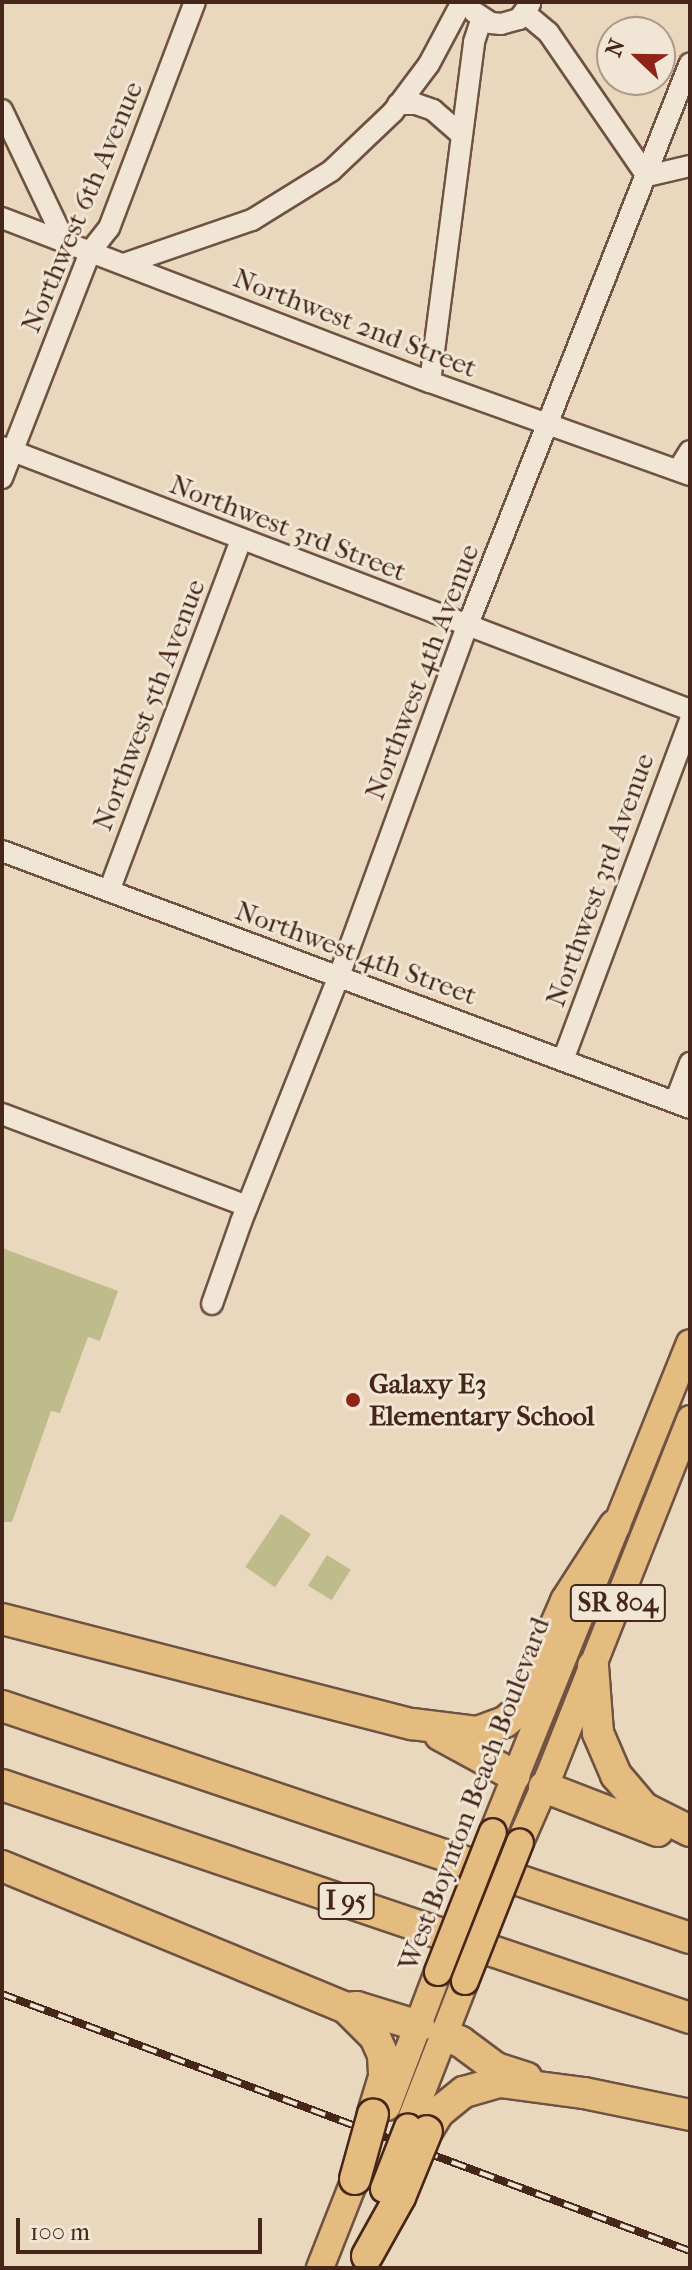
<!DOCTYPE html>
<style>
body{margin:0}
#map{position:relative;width:692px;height:2270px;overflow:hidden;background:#e9d8be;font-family:"IM FELL French Canon",serif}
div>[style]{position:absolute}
.green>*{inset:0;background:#bfbc8c;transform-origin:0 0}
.roads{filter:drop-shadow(2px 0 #6f5242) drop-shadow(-2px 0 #6f5242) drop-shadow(0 2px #6f5242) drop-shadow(0 -2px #6f5242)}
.minor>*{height:20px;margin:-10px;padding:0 10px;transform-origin:10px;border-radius:10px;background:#f1e6d5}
.major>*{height:26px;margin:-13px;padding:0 13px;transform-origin:13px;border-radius:13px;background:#e4bc7f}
.highway>*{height:30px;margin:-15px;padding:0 15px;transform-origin:15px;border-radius:15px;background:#e4bc7f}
.rail>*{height:8px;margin-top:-4px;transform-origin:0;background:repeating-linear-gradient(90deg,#f1e6d5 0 15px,#462619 0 30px);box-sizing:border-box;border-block:2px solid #462619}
.bridges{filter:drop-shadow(2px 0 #462619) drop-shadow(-2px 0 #462619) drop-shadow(0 2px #462619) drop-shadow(0 -2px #462619)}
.major-bridge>*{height:26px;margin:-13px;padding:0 13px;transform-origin:13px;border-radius:13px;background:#e4bc7f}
.highway-bridge>*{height:30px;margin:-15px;padding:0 15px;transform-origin:15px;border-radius:15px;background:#e4bc7f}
.dots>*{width:22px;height:22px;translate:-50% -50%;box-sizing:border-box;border:4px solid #f1e6d5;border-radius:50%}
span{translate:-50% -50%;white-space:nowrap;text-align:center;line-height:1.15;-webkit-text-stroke:6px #f1e6d5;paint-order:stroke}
.shield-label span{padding:2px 6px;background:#f1e6d5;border:2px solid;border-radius:6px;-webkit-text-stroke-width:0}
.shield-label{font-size:26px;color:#462619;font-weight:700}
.street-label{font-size:28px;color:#462619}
.poi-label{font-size:28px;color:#462619;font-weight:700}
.left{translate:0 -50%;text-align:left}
.frame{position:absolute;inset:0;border:4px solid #462619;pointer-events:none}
.north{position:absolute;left:596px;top:16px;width:80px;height:80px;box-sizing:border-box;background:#f1e6d5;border:2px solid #ad998a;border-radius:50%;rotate:292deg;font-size:22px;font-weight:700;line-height:32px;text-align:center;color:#462619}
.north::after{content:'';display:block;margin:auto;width:28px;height:36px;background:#8f2418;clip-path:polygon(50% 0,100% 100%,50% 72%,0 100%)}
.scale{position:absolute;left:16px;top:2218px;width:246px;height:36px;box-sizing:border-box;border:4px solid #462619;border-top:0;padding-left:10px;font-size:24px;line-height:28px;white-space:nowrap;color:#462619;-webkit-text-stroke:6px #f1e6d5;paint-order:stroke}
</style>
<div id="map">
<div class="green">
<i style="clip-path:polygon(2px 1248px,118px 1291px,100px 1341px,88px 1337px,60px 1413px,51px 1411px,12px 1522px,2px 1522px)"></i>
<i style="left:281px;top:1514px;width:36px;height:64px;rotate:34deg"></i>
<i style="left:327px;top:1555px;width:28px;height:36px;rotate:32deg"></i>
</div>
<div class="roads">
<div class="minor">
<i style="left:474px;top:12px;width:20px;rotate:33deg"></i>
<i style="left:491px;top:23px;width:10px;rotate:6deg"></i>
<i style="left:501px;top:24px;width:19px;rotate:-16deg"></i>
<i style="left:519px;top:19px;width:19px;rotate:-54deg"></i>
<i style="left:525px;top:13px;width:30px;rotate:40deg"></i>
<i style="left:548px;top:32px;width:175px;rotate:55.5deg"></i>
<i style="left:647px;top:176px;width:44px;rotate:-13.1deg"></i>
<i style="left:398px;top:104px;width:18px"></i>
<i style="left:416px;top:104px;width:18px;rotate:19deg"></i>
<i style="left:433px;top:110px;width:38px;rotate:41deg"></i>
<i style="left:2px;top:110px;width:146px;rotate:64.5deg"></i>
<i style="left:2px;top:218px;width:458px;rotate:21deg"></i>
<i style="left:430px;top:382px;width:276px;rotate:19.7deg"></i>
<i style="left:124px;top:264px;width:135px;rotate:-19deg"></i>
<i style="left:252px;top:220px;width:93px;rotate:-31.8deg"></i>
<i style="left:331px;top:171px;width:86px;rotate:-43.6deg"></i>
<i style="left:393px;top:112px;width:60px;rotate:-53.1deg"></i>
<i style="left:429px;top:64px;width:70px;rotate:-62deg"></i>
<i style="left:430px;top:382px;width:343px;rotate:-82.6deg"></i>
<i style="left:474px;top:42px;width:25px;rotate:-72deg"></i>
<i style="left:2px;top:447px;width:737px;rotate:20.92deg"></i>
<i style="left:678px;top:470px;width:22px;rotate:-58deg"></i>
<i style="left:2px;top:478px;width:243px;rotate:-68.7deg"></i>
<i style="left:90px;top:252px;width:31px;rotate:-52deg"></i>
<i style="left:109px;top:228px;width:242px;rotate:-69.2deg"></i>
<i style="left:2px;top:851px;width:734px;rotate:20.48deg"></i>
<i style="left:109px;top:891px;width:376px;rotate:-69.4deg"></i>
<i style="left:563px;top:1060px;width:363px;rotate:-69.5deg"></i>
<i style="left:675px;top:1102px;width:42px;rotate:-69deg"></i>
<i style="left:2px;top:1114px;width:262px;rotate:20.6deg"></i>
<i style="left:212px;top:1304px;width:87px;rotate:-70.5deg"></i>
<i style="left:241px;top:1222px;width:265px;rotate:-68.3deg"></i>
<i style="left:339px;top:976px;width:372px;rotate:-69.9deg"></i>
<i style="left:467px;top:627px;width:606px;rotate:-68.43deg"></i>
</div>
<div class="major">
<i style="left:493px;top:1832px;width:527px;rotate:-68.06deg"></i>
<i style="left:520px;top:1842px;width:72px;rotate:-66.3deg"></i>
<i style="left:549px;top:1776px;width:384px;rotate:-68.4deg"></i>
<i style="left:387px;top:2107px;width:144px;rotate:-69.3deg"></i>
<i style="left:408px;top:2127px;width:157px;rotate:-68.7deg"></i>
<i style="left:320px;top:2268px;width:96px;rotate:-68.5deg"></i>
</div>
<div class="highway">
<i style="left:2px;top:1619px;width:423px;rotate:14.4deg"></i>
<i style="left:412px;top:1724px;width:65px;rotate:7deg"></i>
<i style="left:477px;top:1732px;width:30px;rotate:-20deg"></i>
<i style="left:505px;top:1722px;width:17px;rotate:-40deg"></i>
<i style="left:518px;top:1711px;width:120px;rotate:-66.4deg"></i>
<i style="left:566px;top:1601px;width:90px;rotate:-57.2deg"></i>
<i style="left:593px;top:1666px;width:67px;rotate:85.7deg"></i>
<i style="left:598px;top:1733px;width:46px;rotate:66.8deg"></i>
<i style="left:616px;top:1775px;width:43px;rotate:49.7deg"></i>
<i style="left:644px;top:1808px;width:51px;rotate:26.6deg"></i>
<i style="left:2px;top:1706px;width:726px;rotate:18.63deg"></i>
<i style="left:440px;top:1735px;width:85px;rotate:28.7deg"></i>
<i style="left:2px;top:1785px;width:726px;rotate:18.71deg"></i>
<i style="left:544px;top:1787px;width:122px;rotate:21.1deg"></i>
<i style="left:2px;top:1866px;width:372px;rotate:22.4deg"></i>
<i style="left:346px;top:2008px;width:41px;rotate:45deg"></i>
<i style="left:375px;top:2037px;width:20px;rotate:66deg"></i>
<i style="left:383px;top:2055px;width:22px;rotate:87deg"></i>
<i style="left:384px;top:2077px;width:39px;rotate:107deg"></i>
<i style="left:346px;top:2008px;width:11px;rotate:-5deg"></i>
<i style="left:357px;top:2007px;width:65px;rotate:17deg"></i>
<i style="left:444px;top:2035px;width:18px;rotate:22deg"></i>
<i style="left:461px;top:2042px;width:44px;rotate:36.6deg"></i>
<i style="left:496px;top:2068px;width:32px;rotate:18deg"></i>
<i style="left:427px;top:2131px;width:22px;rotate:-58deg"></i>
<i style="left:439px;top:2112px;width:32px;rotate:-39deg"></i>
<i style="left:464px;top:2092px;width:37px;rotate:-16deg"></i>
<i style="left:500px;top:2082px;width:85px;rotate:7.5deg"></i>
<i style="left:584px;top:2093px;width:108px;rotate:11.7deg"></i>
</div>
</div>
<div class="rail">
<i style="left:2px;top:1994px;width:734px;rotate:20.48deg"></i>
</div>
<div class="bridges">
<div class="major-bridge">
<i style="left:438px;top:1972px;width:150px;rotate:-68.6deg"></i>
<i style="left:465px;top:1981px;width:149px;rotate:-68.4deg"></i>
<i style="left:384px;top:2189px;width:66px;rotate:-68.8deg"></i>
</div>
<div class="highway-bridge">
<i style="left:355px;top:2179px;width:67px;rotate:-74.5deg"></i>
<i style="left:367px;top:2256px;width:68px;rotate:-60.8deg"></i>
<i style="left:400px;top:2197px;width:71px;rotate:-67.8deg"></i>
</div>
</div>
<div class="dots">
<i style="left:353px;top:1400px;background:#8f2418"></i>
</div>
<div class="shield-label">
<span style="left:618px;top:1603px">SR 804</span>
<span style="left:346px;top:1901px">I 95</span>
</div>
<div class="street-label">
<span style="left:82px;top:207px;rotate:-67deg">Northwest 6th Avenue</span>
<span style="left:355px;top:323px;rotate:21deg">Northwest 2nd Street</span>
<span style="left:288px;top:528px;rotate:21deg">Northwest 3rd Street</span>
<span style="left:422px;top:672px;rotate:-69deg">Northwest 4th Avenue</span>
<span style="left:149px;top:705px;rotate:-69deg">Northwest 5th Avenue</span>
<span style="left:600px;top:880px;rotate:-70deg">Northwest 3rd Avenue</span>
<span style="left:356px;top:953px;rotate:20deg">Northwest 4th Street</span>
<span style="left:474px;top:1794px;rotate:-69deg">West Boynton Beach Boulevard</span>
</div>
<div class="poi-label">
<span class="left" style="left:369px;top:1400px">Galaxy E3<br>Elementary School</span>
</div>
<div class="frame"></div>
<div class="north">N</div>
<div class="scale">100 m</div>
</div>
